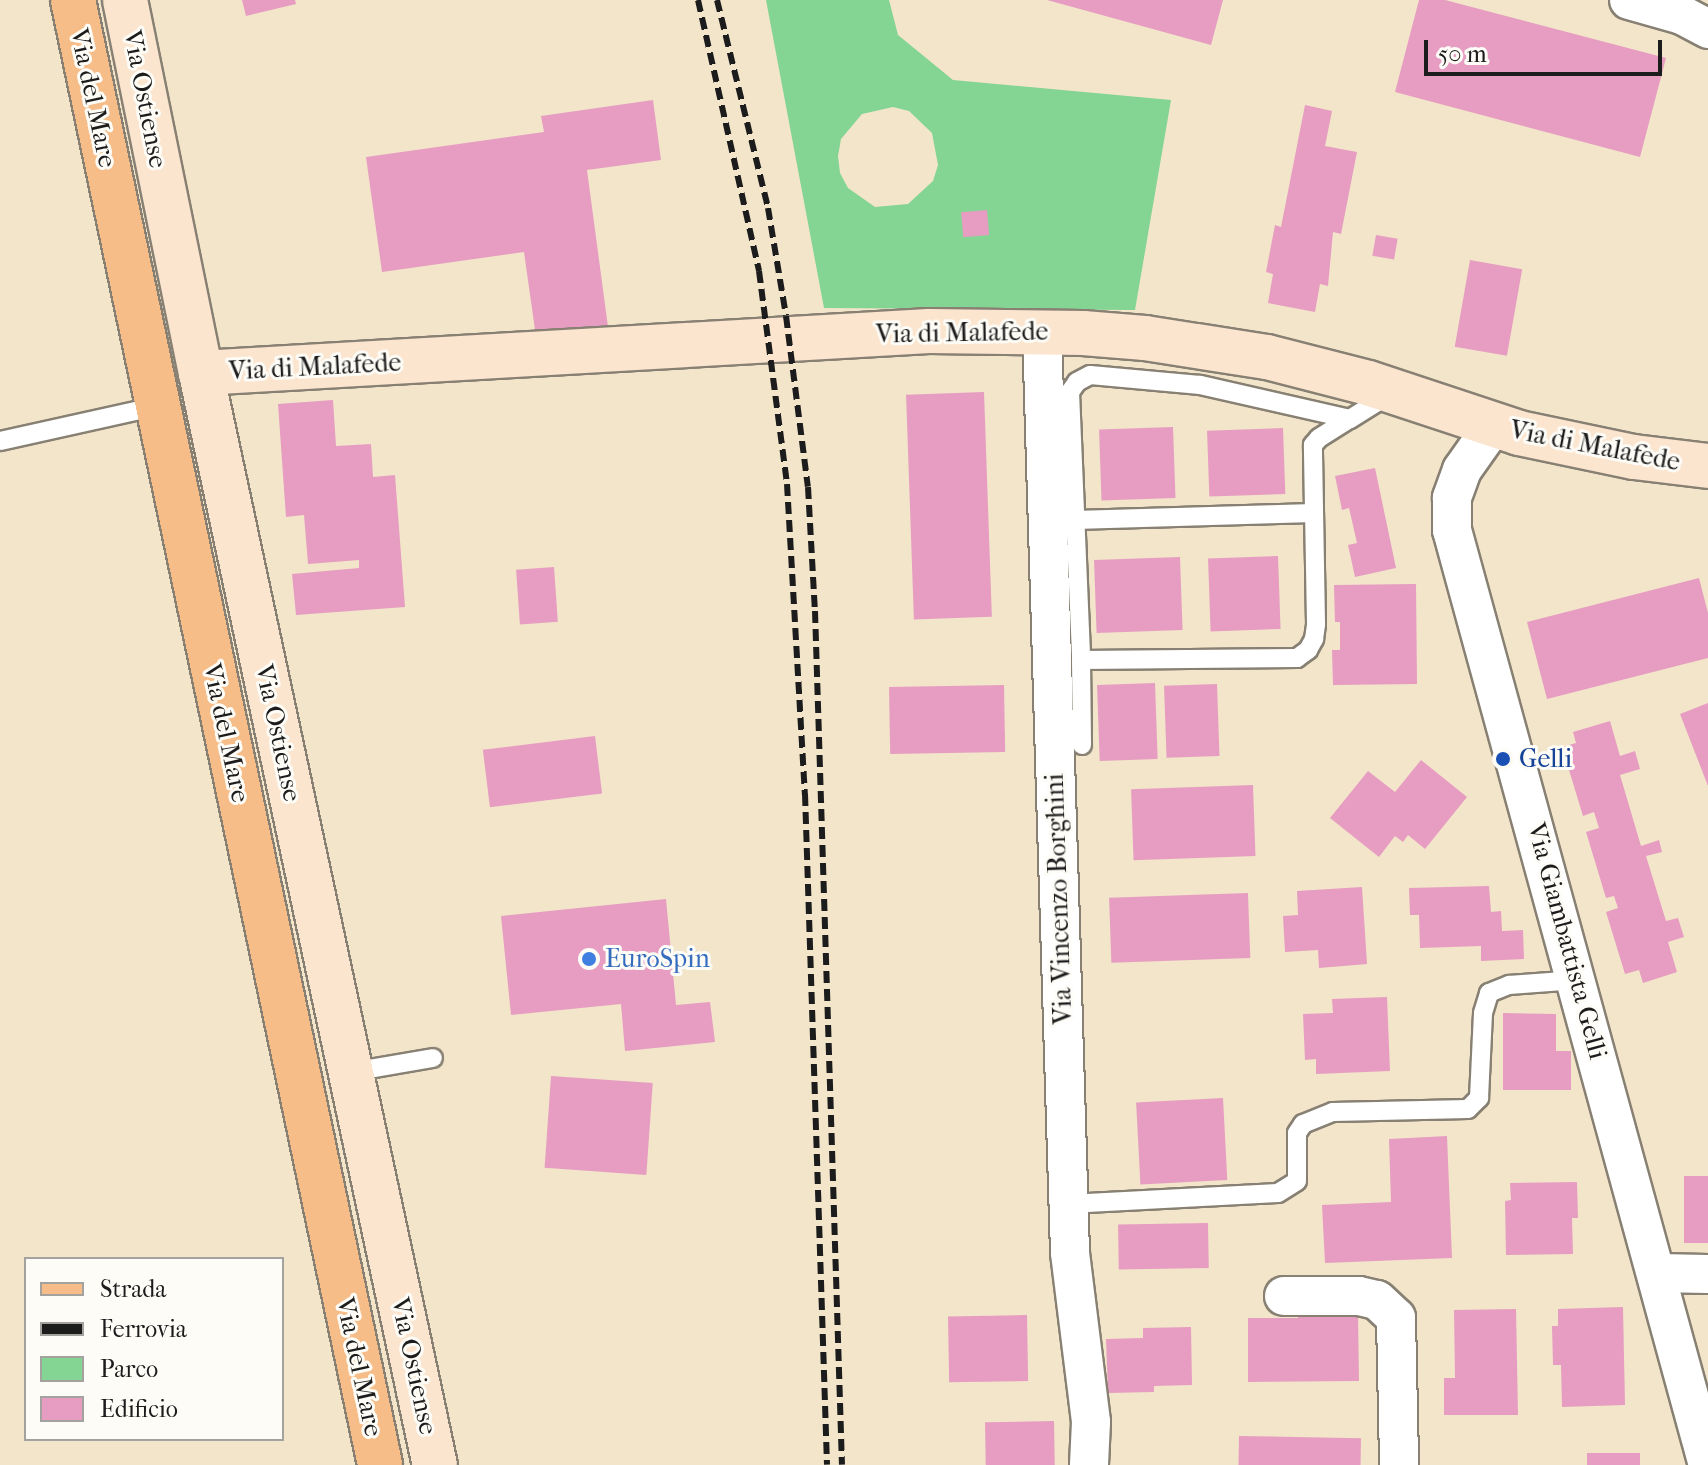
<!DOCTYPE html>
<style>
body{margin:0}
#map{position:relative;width:1708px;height:1465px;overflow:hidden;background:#f2e5ca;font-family:"IM FELL French Canon",serif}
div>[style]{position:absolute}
.green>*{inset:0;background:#84d494}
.building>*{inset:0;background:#e69dc1;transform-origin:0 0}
.roads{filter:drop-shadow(2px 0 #878073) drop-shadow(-2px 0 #878073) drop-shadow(0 2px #878073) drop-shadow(0 -2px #878073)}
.lane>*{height:18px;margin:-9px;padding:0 9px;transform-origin:9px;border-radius:9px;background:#fff}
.street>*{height:38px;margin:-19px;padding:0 19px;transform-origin:19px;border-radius:19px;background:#fff}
.secondary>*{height:44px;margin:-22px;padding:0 22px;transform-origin:22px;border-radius:22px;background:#fce5cf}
.primary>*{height:44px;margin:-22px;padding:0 22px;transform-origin:22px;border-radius:22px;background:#f7bd88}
.rail>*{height:6px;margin-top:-3px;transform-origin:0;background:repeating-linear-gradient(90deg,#1c1c1c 0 12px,transparent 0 18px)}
.dots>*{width:22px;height:22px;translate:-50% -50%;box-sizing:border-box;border:4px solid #fdfcf7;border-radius:50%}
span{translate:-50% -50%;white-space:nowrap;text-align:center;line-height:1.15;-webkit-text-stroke:6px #fdfcf7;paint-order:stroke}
.street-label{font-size:26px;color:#1c1c1c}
.transit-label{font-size:26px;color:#164399}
.left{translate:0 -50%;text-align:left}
.shop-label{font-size:26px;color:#366cbe}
.legend{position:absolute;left:24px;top:1257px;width:260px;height:184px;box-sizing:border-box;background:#fdfcf7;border:2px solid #a3a29f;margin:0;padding:10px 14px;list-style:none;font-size:24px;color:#1c1c1c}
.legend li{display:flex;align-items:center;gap:16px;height:40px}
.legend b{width:40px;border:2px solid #a3a29f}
.scale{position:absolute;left:1424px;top:40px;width:238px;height:36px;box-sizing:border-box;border:4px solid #1c1c1c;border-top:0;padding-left:10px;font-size:24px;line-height:28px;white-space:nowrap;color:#1c1c1c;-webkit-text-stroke:6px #fdfcf7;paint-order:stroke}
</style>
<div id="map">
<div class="green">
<i style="clip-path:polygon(evenodd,766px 0,889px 0,898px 35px,953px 80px,1171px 100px,1135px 310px,824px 308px,766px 0,893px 107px,909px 111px,932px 133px,938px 165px,933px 181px,908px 204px,875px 207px,848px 188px,840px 173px,838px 156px,841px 139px,862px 114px,893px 107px)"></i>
</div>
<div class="building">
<i style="clip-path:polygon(242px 0,295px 0,296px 4px,246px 16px)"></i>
<i style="clip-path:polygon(1047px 0,1223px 0,1211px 45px)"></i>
<i style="clip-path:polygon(1419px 0,1445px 0,1666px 58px,1640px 157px,1395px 92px)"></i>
<i style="clip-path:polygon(653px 100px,661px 160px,587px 170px,608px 327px,536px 337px,524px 252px,382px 272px,366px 157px,544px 132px,541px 116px)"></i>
<i style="clip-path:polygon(1305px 105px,1332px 111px,1325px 146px,1357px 152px,1341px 234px,1333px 232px,1328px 286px,1320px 284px,1315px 312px,1268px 303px,1273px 274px,1266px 272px,1275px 225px,1281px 227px)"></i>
<i style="left:987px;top:210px;width:25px;height:26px;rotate:85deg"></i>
<i style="left:1376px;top:235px;width:22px;height:21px;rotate:10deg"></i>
<i style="left:1470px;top:260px;width:53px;height:88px;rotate:10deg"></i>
<i style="left:984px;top:392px;width:225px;height:78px;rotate:88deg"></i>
<i style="clip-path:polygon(333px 400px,336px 446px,371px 444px,373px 477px,395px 475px,405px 607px,296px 615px,292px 574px,359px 568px,359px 560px,308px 564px,304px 515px,286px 517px,278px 404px)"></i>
<i style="left:1173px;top:427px;width:71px;height:74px;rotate:88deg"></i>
<i style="left:1283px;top:428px;width:66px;height:76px;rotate:88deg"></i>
<i style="clip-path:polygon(1375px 468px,1396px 568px,1355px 577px,1348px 545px,1357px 543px,1349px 508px,1342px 510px,1335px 476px)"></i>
<i style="left:1278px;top:556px;width:73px;height:70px;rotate:88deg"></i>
<i style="left:1180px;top:557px;width:73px;height:86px;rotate:88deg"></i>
<i style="left:554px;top:567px;width:55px;height:38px;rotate:86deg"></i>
<i style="clip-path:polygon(1699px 578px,1708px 613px,1708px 658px,1547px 699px,1527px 622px)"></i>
<i style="clip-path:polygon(1416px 584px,1417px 684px,1333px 685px,1332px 650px,1340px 650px,1340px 622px,1335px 622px,1334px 585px)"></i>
<i style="left:1155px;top:683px;width:76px;height:58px;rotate:88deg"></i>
<i style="left:1217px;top:684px;width:72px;height:53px;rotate:88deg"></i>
<i style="left:1004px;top:685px;width:67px;height:115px;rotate:89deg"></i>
<i style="clip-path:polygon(1708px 703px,1708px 786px,1680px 714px)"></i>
<i style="clip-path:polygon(1610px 721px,1620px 756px,1635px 751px,1640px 769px,1620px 775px,1641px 846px,1659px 840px,1662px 852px,1646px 856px,1666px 921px,1678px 918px,1684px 937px,1668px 942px,1677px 972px,1643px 983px,1639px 970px,1625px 974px,1606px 912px,1618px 908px,1614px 896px,1606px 898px,1586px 832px,1599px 828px,1594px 812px,1583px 816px,1562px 747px,1576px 743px,1573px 732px)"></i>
<i style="left:595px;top:736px;width:58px;height:113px;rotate:83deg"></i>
<i style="clip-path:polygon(1421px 760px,1467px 797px,1425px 849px,1408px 835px,1403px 842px,1395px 836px,1379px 857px,1330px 818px,1368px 771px,1395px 792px)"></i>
<i style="left:1253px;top:785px;width:71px;height:122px;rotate:88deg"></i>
<i style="clip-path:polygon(1489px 886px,1491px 912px,1501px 911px,1502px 931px,1523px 930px,1524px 959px,1481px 961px,1481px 946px,1420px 948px,1419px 915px,1410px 915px,1409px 888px)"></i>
<i style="clip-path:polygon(1362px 887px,1367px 964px,1319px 968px,1318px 950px,1285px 952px,1283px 916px,1298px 915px,1297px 891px)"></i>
<i style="left:1248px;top:893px;width:65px;height:139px;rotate:88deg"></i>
<i style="clip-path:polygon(666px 899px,676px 1005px,710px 1002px,715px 1042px,625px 1051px,621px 1004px,511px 1015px,501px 916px)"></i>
<i style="clip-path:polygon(1387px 997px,1390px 1071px,1316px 1074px,1316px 1059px,1305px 1060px,1303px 1014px,1333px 1013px,1332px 999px)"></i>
<i style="clip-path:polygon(1503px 1013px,1556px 1014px,1556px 1051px,1571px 1051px,1571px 1090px,1503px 1090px)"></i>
<i style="left:551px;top:1076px;width:102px;height:92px;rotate:4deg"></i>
<i style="left:1223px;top:1098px;width:82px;height:87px;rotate:87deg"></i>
<i style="clip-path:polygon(1447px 1136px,1452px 1258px,1325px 1263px,1322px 1205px,1391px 1202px,1389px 1139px)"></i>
<i style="left:1684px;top:1176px;width:24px;height:67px"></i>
<i style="clip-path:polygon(1577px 1182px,1578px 1218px,1572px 1218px,1573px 1254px,1506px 1255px,1505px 1201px,1511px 1200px,1510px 1183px)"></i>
<i style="left:1208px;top:1223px;width:45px;height:90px;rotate:89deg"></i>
<i style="clip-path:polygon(1623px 1307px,1625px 1405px,1562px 1407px,1561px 1365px,1553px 1365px,1552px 1326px,1558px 1326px,1558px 1309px)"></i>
<i style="clip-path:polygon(1516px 1309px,1518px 1415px,1444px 1415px,1444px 1378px,1455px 1378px,1454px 1310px)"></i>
<i style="clip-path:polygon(1298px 1311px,1358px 1311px,1359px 1381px,1248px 1382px,1248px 1318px,1298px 1318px)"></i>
<i style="left:1027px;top:1315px;width:66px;height:79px;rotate:89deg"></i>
<i style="clip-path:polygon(1191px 1327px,1192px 1385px,1154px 1386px,1154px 1392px,1108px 1393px,1106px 1339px,1143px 1338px,1143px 1328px)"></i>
<i style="left:1054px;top:1421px;width:44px;height:69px;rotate:89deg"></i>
<i style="left:1239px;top:1436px;width:122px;height:29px;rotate:1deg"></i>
<i style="left:1640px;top:1453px;width:12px;height:53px;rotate:90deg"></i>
</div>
<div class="roads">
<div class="lane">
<i style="left:1350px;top:419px;width:154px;rotate:-167.2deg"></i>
<i style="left:1200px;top:385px;width:110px;rotate:-174.8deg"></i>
<i style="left:1090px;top:375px;width:15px;rotate:152deg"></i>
<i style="left:1077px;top:382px;width:12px;rotate:125deg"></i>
<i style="left:1070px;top:392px;width:268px;rotate:87.6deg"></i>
<i style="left:1081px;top:660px;width:216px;rotate:-0.5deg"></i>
<i style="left:1297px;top:658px;width:14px;rotate:-36deg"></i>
<i style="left:1308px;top:650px;width:13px;rotate:-61deg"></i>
<i style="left:1314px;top:639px;width:15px;rotate:-82deg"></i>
<i style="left:1316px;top:624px;width:179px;rotate:-91deg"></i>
<i style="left:1313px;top:445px;width:9px;rotate:-49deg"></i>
<i style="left:1319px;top:438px;width:36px;rotate:-32deg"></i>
<i style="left:1350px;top:419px;width:47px;rotate:-32deg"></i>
<i style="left:0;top:441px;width:162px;rotate:-12.5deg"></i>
<i style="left:1075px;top:520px;width:238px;rotate:-1.7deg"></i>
<i style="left:1081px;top:660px;width:85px;rotate:89.3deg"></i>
<i style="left:351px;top:1072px;width:83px;rotate:-9.7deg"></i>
<i style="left:1068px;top:1204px;width:210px;rotate:-3deg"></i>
<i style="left:1278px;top:1193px;width:22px;rotate:-32deg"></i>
<i style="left:1297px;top:1181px;width:48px;rotate:-90deg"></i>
<i style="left:1297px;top:1133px;width:11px;rotate:-56deg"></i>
<i style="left:1303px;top:1124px;width:32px;rotate:-22deg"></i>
<i style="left:1333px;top:1112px;width:135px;rotate:-1.3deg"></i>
<i style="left:1468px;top:1109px;width:16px;rotate:-45deg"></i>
<i style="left:1479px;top:1098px;width:85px;rotate:-87.3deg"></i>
<i style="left:1483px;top:1013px;width:21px;rotate:-73deg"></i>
<i style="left:1489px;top:993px;width:22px;rotate:-22deg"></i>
<i style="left:1509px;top:985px;width:68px;rotate:-4.2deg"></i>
</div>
<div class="street">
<i style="left:1629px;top:0;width:55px;rotate:15.8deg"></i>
<i style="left:1682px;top:15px;width:30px;rotate:28deg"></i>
<i style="left:1042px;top:331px;width:922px;rotate:88.26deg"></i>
<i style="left:1070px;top:1253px;width:170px;rotate:82.9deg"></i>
<i style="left:1091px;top:1422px;width:43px;rotate:92.7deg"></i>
<i style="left:1493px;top:426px;width:54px;rotate:125.2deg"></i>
<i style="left:1462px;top:470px;width:30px;rotate:110deg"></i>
<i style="left:1452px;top:498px;width:32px;rotate:90deg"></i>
<i style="left:1452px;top:530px;width:969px;rotate:74.69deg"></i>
<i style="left:1657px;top:1273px;width:51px;rotate:1.1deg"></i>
<i style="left:1284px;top:1296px;width:75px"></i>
<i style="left:1359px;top:1296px;width:18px;rotate:13deg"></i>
<i style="left:1377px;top:1300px;width:26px;rotate:43deg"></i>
<i style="left:1396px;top:1318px;width:147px;rotate:88.8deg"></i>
</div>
<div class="secondary">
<i style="left:125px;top:0;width:381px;rotate:78.5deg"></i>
<i style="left:201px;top:373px;width:1117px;rotate:77.91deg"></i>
<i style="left:201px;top:373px;width:729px;rotate:-3.3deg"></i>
<i style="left:929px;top:331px;width:154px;rotate:0.7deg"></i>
<i style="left:1083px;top:333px;width:62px;rotate:4.6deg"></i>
<i style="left:1145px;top:338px;width:123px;rotate:8.9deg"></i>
<i style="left:1267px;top:357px;width:104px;rotate:14.4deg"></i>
<i style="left:1368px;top:383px;width:159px;rotate:18.3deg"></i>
<i style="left:1519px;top:433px;width:117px;rotate:11.8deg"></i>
<i style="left:1634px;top:457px;width:75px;rotate:6.9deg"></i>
</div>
<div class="primary">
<i style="left:73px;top:0;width:1497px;rotate:78.16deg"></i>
</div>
</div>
<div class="rail">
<i style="left:698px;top:0;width:278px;rotate:77.3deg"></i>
<i style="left:759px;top:271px;width:215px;rotate:82.5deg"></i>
<i style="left:787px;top:484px;width:311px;rotate:86.7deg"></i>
<i style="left:805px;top:794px;width:671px;rotate:88.12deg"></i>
<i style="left:717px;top:0;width:214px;rotate:76.2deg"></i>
<i style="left:768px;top:208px;width:109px;rotate:80.5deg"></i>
<i style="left:786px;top:316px;width:172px;rotate:82.7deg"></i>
<i style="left:808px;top:487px;width:124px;rotate:86.8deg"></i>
<i style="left:815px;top:611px;width:854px;rotate:88.19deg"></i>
</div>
<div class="dots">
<i style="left:1503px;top:759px;background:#1a4fb4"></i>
<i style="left:589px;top:959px;background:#3f7fe0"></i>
</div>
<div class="street-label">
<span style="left:93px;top:98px;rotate:78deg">Via del Mare</span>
<span style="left:145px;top:99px;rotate:79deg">Via Ostiense</span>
<span style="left:962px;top:333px;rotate:-1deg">Via di Malafede</span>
<span style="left:315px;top:367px;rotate:-3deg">Via di Malafede</span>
<span style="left:1595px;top:446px;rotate:11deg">Via di Malafede</span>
<span style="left:226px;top:733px;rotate:78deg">Via del Mare</span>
<span style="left:278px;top:733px;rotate:78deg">Via Ostiense</span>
<span style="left:1059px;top:899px;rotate:-92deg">Via Vincenzo Borghini</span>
<span style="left:1567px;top:941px;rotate:75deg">Via Giambattista Gelli</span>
<span style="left:414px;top:1366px;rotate:78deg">Via Ostiense</span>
<span style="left:359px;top:1367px;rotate:78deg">Via del Mare</span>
</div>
<div class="transit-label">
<span class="left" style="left:1519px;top:759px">Gelli</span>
</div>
<div class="shop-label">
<span class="left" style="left:605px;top:959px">EuroSpin</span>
</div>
<ul class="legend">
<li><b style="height:10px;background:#f7bd88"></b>Strada</li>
<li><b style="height:10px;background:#1c1c1c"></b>Ferrovia</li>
<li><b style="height:22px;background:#84d494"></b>Parco</li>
<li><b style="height:22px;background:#e69dc1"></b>Edificio</li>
</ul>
<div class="scale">50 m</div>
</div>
